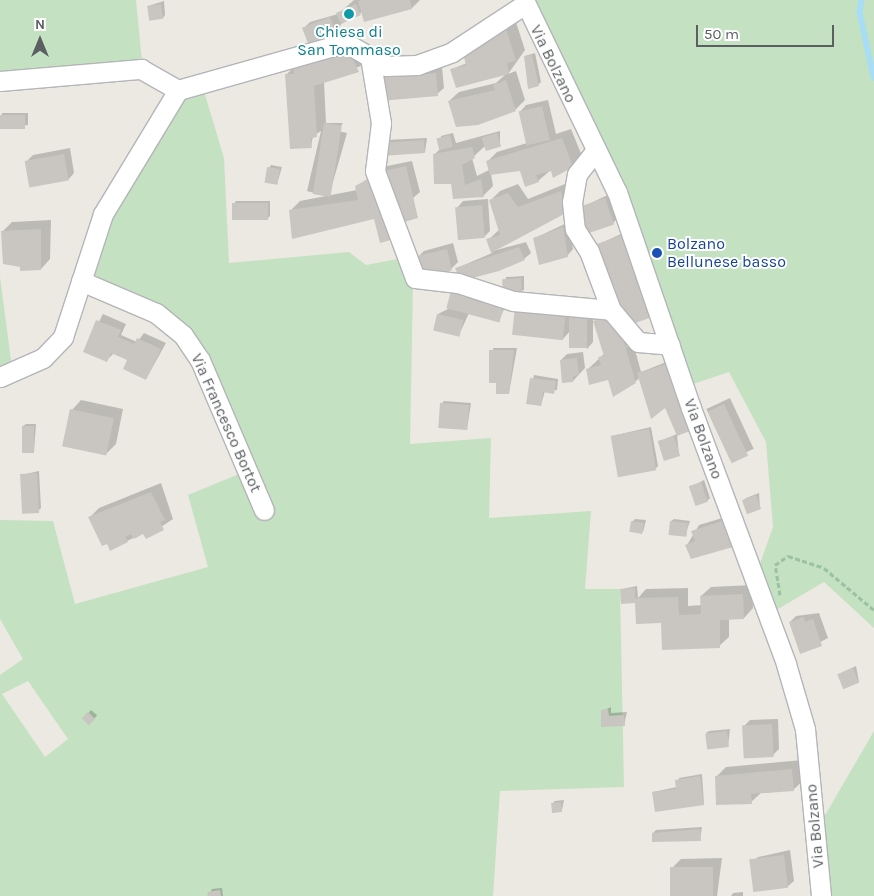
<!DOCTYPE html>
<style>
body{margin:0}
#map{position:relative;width:874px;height:896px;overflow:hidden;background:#ece9e2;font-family:Karla,sans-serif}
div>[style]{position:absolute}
.green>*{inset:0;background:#c4e1c1}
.shadow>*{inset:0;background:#0003;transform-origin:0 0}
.stream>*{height:5.5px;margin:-2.75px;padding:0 2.75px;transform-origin:2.75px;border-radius:2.75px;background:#a8ddf6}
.building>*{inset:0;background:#c9c6c2;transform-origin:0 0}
.path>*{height:3px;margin-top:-1.5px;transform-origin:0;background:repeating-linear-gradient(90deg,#9bc2a2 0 5px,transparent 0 7.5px)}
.roads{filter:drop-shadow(1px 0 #b3b5b8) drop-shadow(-1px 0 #b3b5b8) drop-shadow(0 1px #b3b5b8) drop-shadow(0 -1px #b3b5b8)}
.minor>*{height:19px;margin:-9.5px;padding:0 9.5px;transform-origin:9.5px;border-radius:9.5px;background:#fff}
.dots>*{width:14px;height:14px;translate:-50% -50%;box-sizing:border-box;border:2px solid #fff;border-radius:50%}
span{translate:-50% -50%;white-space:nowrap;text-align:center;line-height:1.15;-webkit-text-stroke:4px #fff;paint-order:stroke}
.culture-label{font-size:16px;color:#0d838f}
.street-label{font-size:16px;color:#5b5f62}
.transit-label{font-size:16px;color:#164399}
.left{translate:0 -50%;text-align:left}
.north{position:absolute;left:15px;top:15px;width:50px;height:50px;-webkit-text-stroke:4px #fff;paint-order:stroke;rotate:0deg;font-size:14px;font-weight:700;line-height:20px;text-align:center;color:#5b5f62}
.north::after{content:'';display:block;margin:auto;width:18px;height:22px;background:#5b5f62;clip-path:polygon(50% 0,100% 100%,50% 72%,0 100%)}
.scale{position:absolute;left:696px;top:25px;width:138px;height:22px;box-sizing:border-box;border:2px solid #5b5f62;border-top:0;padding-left:6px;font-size:15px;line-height:18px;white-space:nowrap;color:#5b5f62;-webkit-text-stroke:4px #fff;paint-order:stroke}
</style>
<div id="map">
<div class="green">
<i style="clip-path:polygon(0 0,136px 0,142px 62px,0 84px)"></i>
<i style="clip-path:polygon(532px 0,874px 0,874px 628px,824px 582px,766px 616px,753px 583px,773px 527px,766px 442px,729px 372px,687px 386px)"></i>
<i style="clip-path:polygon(evenodd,200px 78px,224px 158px,229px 263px,349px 252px,366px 265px,403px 258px,413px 282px,410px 444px,491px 438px,489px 518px,591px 511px,585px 589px,620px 589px,624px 787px,500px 791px,493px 896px,0 896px,0 675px,23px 659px,0 619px,0 520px,53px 521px,75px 604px,208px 567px,188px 495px,256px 467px,200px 343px,80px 286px,156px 117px,200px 78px,28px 681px,68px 739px,45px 757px,2px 694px,28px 681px)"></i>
<i style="clip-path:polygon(0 277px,13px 376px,0 381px)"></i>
<i style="clip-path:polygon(874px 731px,874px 896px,829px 896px,820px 824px)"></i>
</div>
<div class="shadow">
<i style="clip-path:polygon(354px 0,420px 0,412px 8px,365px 21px,362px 12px,341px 24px,337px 34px,310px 45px,304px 28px,310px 22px,338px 14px)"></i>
<i style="clip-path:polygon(164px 1px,165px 15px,163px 18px,148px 6px)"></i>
<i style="clip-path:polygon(515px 19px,525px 50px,508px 74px,516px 71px,525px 100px,515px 110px,449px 101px,459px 92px,496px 83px,506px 74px,452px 69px,467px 63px,463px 51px)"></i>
<i style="clip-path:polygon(356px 45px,365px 64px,324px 82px,326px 123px,343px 123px,338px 131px,347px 133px,331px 189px,325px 196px,307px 191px,321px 131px,313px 136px,311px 146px,286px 75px,295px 66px)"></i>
<i style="clip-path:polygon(535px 53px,541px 82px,538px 85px,525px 56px)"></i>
<i style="clip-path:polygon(442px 67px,444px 88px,437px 94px,380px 77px,386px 71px)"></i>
<i style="clip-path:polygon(548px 100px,556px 134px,571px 129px,582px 156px,573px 166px,552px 169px,538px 181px,521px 169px,491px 174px,493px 186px,483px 196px,452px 183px,434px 155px,441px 148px,441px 136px,453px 133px,456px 143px,500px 131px,500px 145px,485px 146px,472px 158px,477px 176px,489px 170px,487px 162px,497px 152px,527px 143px,520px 112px,526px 105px)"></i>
<i style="clip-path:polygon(2px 113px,28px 113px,28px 125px,0 128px)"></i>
<i style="clip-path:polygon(427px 138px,425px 152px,382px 143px,385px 140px)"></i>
<i style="clip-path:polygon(70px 148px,74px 173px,68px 180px,27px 161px,33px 155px)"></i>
<i style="clip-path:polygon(412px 161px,420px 192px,413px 198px,417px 217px,394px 201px,375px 218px,290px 211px,300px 201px,357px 190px,360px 184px,387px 166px)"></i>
<i style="clip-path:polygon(271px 165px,282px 167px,277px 184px,269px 168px)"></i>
<i style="clip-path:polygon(570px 182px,575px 202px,493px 251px,526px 242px,531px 253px,524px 259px,457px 268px,492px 253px,488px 240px,500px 229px,490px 201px,500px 191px,518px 184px,528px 199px)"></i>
<i style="clip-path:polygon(612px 193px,620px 216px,613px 223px,580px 208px)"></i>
<i style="clip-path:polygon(488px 199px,490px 231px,484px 237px,457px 208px,463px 201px)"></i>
<i style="clip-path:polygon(236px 201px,270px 201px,270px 216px,267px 219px,234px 204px)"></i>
<i style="clip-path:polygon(51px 220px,50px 259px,41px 269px,21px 266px,2px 232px,12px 222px)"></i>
<i style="clip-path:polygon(569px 222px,573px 249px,567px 256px,535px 238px)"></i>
<i style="clip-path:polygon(630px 230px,630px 307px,622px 310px,624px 335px,627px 347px,634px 346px,641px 372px,674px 359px,685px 397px,679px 403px,687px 400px,694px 428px,677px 435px,679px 455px,660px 441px,677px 434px,666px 407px,652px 418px,640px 377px,635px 382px,609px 378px,587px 370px,605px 353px,595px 321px,619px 310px,599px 244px)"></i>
<i style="clip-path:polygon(453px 243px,458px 262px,451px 269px,418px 257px,424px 251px)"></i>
<i style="clip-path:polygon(524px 276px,524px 290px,511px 293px,499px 321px,469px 313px,459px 335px,438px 314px,448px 309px,453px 288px,504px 293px,506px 277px)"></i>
<i style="clip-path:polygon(516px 308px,593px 308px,593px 342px,587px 349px,570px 331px,563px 339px)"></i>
<i style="clip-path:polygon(103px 314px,126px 324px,121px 335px,137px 342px,144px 333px,166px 343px,146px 379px,131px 355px,114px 353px,107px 360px,84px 351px)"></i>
<i style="clip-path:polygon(493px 348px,517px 348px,509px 393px,498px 381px)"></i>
<i style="clip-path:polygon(583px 352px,585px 368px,573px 381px,561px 360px,567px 354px)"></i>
<i style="clip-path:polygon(534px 375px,558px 379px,557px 390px,545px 391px,541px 405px,528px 403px)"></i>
<i style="left:730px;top:398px;width:56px;height:26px;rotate:65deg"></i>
<i style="clip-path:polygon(81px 400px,123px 409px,116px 444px,106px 454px,72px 410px)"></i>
<i style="clip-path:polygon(444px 401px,471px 403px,467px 429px,441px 404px)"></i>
<i style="clip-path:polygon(26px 424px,36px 424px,34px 452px,23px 426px)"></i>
<i style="clip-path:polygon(651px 427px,658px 466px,655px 469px,612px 436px)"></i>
<i style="clip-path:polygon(39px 471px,41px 508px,38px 511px,21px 475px)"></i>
<i style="clip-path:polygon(704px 480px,710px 498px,707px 501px,691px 487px)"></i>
<i style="clip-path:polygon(161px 483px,173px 519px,146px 537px,144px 533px,127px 541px,90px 517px,99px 508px)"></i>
<i style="clip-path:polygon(759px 493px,760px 508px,743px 501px,746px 498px)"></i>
<i style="clip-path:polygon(729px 516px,738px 540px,687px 545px,699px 525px)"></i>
<i style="clip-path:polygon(635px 519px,646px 520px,643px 532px,632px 522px)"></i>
<i style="clip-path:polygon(674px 519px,690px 521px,685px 536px,671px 521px)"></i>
<i style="clip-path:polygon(752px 585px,753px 608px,744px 618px,729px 618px,729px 637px,719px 646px,662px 622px,622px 589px,637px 586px,638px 598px,646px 589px,688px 588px,688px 606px,702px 605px,701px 596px,711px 587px)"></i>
<i style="clip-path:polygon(819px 613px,828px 638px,801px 652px,790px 622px,796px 616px)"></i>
<i style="clip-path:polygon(856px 666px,859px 682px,840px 675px,843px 672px)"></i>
<i style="clip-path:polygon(611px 707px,611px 713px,627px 712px,624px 725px,603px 726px,602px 711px)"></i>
<i style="left:91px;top:710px;width:8px;height:11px;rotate:40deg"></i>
<i style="clip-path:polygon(778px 719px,779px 749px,773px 755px,744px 726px,750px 720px)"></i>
<i style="clip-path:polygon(730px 729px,728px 746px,706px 733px,709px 731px)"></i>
<i style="clip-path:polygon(802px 760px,803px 781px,793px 790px,761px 793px,751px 802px,716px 777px,726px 767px)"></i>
<i style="clip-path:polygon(702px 774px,704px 804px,653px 792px,677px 787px,679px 778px)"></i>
<i style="clip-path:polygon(564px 800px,562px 810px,552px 804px,555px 801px)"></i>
<i style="clip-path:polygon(702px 827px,700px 840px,653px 833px,656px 830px)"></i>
<i style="clip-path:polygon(790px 850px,794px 881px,787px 887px,752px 863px,758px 857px)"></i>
<i style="clip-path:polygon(722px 858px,717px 896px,675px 896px,671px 869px,681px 859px)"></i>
<i style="clip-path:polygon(222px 888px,223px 896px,209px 896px,212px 889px)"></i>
<i style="clip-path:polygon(743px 892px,743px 896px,731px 896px,733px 893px)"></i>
</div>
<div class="stream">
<i style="left:862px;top:0;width:12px;rotate:99deg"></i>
<i style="left:860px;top:12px;width:67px;rotate:78deg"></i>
</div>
<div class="building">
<i style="clip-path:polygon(362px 0,410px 0,412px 9px,364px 22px,358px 1px)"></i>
<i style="left:161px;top:4px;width:15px;height:14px;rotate:82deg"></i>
<i style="left:356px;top:4px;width:12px;height:22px;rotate:66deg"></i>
<i style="left:330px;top:17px;width:19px;height:30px;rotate:69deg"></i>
<i style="clip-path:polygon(506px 28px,516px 61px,507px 63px,509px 74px,456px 88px,450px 69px,466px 65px,462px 50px,487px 43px,483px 38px)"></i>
<i style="clip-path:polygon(349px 51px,359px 72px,314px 86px,317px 137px,311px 138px,312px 148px,290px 149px,285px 74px,294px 74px,293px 64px)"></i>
<i style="clip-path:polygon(532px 55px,539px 86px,528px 89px,524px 56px)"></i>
<i style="left:436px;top:73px;width:23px;height:58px;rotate:85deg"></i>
<i style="clip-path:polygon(506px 80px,516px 111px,478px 125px,456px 127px,448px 101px,495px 90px,493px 85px)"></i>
<i style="left:542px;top:106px;width:35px;height:24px;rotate:77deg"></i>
<i style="left:0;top:115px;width:25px;height:14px"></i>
<i style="left:324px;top:123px;width:18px;height:72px;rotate:9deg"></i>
<i style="left:497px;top:133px;width:14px;height:16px;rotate:73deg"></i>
<i style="left:450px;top:135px;width:12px;height:14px;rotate:76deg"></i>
<i style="clip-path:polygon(562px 138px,573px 167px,553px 178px,551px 171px,536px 175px,539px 182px,525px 187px,520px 171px,490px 175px,486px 161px)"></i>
<i style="left:424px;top:140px;width:13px;height:43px;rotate:86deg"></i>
<i style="clip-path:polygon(472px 147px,475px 158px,462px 165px,465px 185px,481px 179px,484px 197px,453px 199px,451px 184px,434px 184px,433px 154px)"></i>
<i style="left:64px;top:154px;width:27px;height:40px;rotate:80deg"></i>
<i style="clip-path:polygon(406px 166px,418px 218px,404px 222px,397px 202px,390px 203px,380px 172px)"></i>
<i style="left:267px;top:167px;width:13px;height:16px;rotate:9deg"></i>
<i style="clip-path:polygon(370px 178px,394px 239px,380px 243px,374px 219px,292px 239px,289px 210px,358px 200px,355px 186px)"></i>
<i style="clip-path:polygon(561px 191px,566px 213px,491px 253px,486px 239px,500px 235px,489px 200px,508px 193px,518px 207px)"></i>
<i style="left:605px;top:198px;width:28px;height:28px;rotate:71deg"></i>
<i style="left:232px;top:203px;width:36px;height:17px"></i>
<i style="left:482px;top:205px;width:33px;height:27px;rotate:85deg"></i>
<i style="clip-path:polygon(563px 227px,568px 257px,539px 265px,533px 238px)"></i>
<i style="clip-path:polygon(41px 229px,41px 270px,20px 271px,20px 267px,3px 264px,1px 231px)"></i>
<i style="clip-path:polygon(623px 235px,652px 317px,630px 325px,625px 310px,619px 313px,597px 244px)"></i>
<i style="clip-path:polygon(519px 247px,525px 260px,499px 271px,461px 281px,455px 268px)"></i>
<i style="left:447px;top:249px;width:22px;height:31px;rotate:77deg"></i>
<i style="left:521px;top:278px;width:16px;height:19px;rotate:86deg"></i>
<i style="left:452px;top:287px;width:55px;height:22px;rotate:15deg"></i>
<i style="left:515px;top:307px;width:51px;height:28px;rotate:6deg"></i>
<i style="left:437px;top:314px;width:27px;height:17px;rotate:13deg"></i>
<i style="left:569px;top:314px;width:18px;height:34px"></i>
<i style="clip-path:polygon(616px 315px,636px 383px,613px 397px,608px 380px,589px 385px,586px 369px,601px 365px,598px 357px,604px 356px,593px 321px)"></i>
<i style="clip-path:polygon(96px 320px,121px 330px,118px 337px,134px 344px,137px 338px,161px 349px,146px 380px,123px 369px,127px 360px,111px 353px,107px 362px,83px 352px)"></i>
<i style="clip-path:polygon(489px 350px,514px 350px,509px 394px,496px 394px,496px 383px,489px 383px)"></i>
<i style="clip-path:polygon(577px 358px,579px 375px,573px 376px,573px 382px,562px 383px,560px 360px)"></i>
<i style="clip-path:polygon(667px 364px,679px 404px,684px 402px,695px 429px,677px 436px,665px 408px,651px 419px,637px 373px)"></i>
<i style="clip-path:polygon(530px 378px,556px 381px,554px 394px,543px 392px,541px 406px,526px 404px)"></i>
<i style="left:440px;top:403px;width:29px;height:25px;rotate:4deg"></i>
<i style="left:724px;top:404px;width:57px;height:18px;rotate:65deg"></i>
<i style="left:70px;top:409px;width:45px;height:38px;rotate:12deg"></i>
<i style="left:22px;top:426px;width:12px;height:27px"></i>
<i style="left:649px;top:429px;width:42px;height:39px;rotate:80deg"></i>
<i style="left:674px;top:436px;width:21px;height:17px;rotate:73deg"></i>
<i style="left:37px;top:473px;width:40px;height:17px;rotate:87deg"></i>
<i style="left:701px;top:482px;width:21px;height:13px;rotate:71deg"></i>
<i style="clip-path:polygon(151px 492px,165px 520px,160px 522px,164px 530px,146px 539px,143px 534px,134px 539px,131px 534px,125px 537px,128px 542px,110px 551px,107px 544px,102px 546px,88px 517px)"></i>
<i style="left:756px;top:495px;width:15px;height:15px;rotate:70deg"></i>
<i style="left:631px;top:521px;width:13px;height:11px;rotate:9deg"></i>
<i style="left:670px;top:521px;width:18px;height:14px;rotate:6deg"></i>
<i style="clip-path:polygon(723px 521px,733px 547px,691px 559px,685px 545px,695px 541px,691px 531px)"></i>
<i style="clip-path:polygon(635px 588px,635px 598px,678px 597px,679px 615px,701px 614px,700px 596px,743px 594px,744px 619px,720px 620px,720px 648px,662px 650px,661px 623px,636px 624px,635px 603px,621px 604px,620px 589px)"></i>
<i style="clip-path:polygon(804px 617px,805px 622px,813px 619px,822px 646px,800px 654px,789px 622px)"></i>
<i style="left:853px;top:668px;width:16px;height:17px;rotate:68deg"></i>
<i style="clip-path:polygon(608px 709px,609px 716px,624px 715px,625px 726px,601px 727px,601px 710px)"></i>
<i style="left:88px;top:712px;width:10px;height:9px;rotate:45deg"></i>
<i style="left:772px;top:724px;width:33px;height:30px;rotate:87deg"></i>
<i style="left:727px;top:731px;width:16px;height:22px;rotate:83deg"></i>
<i style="clip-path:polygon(792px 769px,794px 791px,751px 794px,752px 804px,716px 805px,715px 776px)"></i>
<i style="clip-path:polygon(700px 776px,704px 805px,655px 812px,652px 792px,676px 789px,675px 780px)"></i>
<i style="left:561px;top:802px;width:10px;height:10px;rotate:84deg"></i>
<i style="clip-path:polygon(700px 829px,701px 841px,652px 842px,652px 833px)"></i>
<i style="left:784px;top:855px;width:33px;height:35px;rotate:83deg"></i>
<i style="left:713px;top:867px;width:29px;height:43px;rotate:90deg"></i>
<i style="clip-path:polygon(220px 890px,221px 896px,208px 896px,207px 892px)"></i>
</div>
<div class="path">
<i style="left:780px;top:595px;width:30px;rotate:-99deg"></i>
<i style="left:775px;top:565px;width:16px;rotate:-35deg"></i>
<i style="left:788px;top:556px;width:38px;rotate:18deg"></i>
<i style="left:824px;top:568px;width:65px;rotate:40deg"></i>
</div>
<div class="roads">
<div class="minor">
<i style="left:524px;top:0;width:213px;rotate:64.2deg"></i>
<i style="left:617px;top:192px;width:228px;rotate:71.1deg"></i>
<i style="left:691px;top:408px;width:273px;rotate:69.6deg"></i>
<i style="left:786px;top:664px;width:68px;rotate:73.7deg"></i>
<i style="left:805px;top:729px;width:168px;rotate:84.5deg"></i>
<i style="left:370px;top:57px;width:67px;rotate:80.5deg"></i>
<i style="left:381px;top:123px;width:48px;rotate:97.1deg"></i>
<i style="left:375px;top:171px;width:114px;rotate:69.5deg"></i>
<i style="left:415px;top:278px;width:43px;rotate:6.6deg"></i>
<i style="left:458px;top:283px;width:58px;rotate:18.1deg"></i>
<i style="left:513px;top:301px;width:98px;rotate:5.2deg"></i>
<i style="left:611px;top:310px;width:42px;rotate:49.8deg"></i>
<i style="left:638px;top:342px;width:32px;rotate:5deg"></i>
<i style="left:0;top:81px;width:142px;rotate:-4.9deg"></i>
<i style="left:141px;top:69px;width:43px;rotate:29.6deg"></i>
<i style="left:178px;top:90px;width:165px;rotate:-15.8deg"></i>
<i style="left:337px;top:45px;width:14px;rotate:4deg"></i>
<i style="left:351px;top:46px;width:40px;rotate:29.7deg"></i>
<i style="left:386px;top:66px;width:31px;rotate:-2deg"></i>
<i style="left:417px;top:65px;width:37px;rotate:-20deg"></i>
<i style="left:452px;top:52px;width:87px;rotate:-33.3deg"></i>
<i style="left:596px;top:150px;width:31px;rotate:128deg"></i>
<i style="left:577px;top:174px;width:28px;rotate:100deg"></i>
<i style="left:572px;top:202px;width:27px;rotate:84deg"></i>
<i style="left:575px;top:229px;width:26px;rotate:58deg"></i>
<i style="left:589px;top:251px;width:63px;rotate:69.6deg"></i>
<i style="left:81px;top:281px;width:82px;rotate:23.1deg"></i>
<i style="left:156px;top:313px;width:35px;rotate:39deg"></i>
<i style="left:183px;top:335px;width:30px;rotate:56deg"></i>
<i style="left:200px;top:360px;width:163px;rotate:66.9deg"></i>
<i style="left:0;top:377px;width:47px;rotate:-23.8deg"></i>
<i style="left:43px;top:358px;width:29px;rotate:-46deg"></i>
<i style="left:63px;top:337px;width:129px;rotate:-72deg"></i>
<i style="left:103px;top:214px;width:145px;rotate:-58.8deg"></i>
</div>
</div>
<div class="dots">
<i style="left:349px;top:14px;background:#0f9aa8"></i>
<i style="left:657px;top:253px;background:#1a4fb4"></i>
</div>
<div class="culture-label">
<span style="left:349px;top:41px">Chiesa di<br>San Tommaso</span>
</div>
<div class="street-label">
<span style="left:553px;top:64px;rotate:64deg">Via Bolzano</span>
<span style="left:226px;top:423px;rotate:66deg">Via Francesco Bortot</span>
<span style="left:703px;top:439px;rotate:70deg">Via Bolzano</span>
<span style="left:815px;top:826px;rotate:-95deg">Via Bolzano</span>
</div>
<div class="transit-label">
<span class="left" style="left:667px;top:253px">Bolzano<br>Bellunese basso</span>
</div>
<div class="north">N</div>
<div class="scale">50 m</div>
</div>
